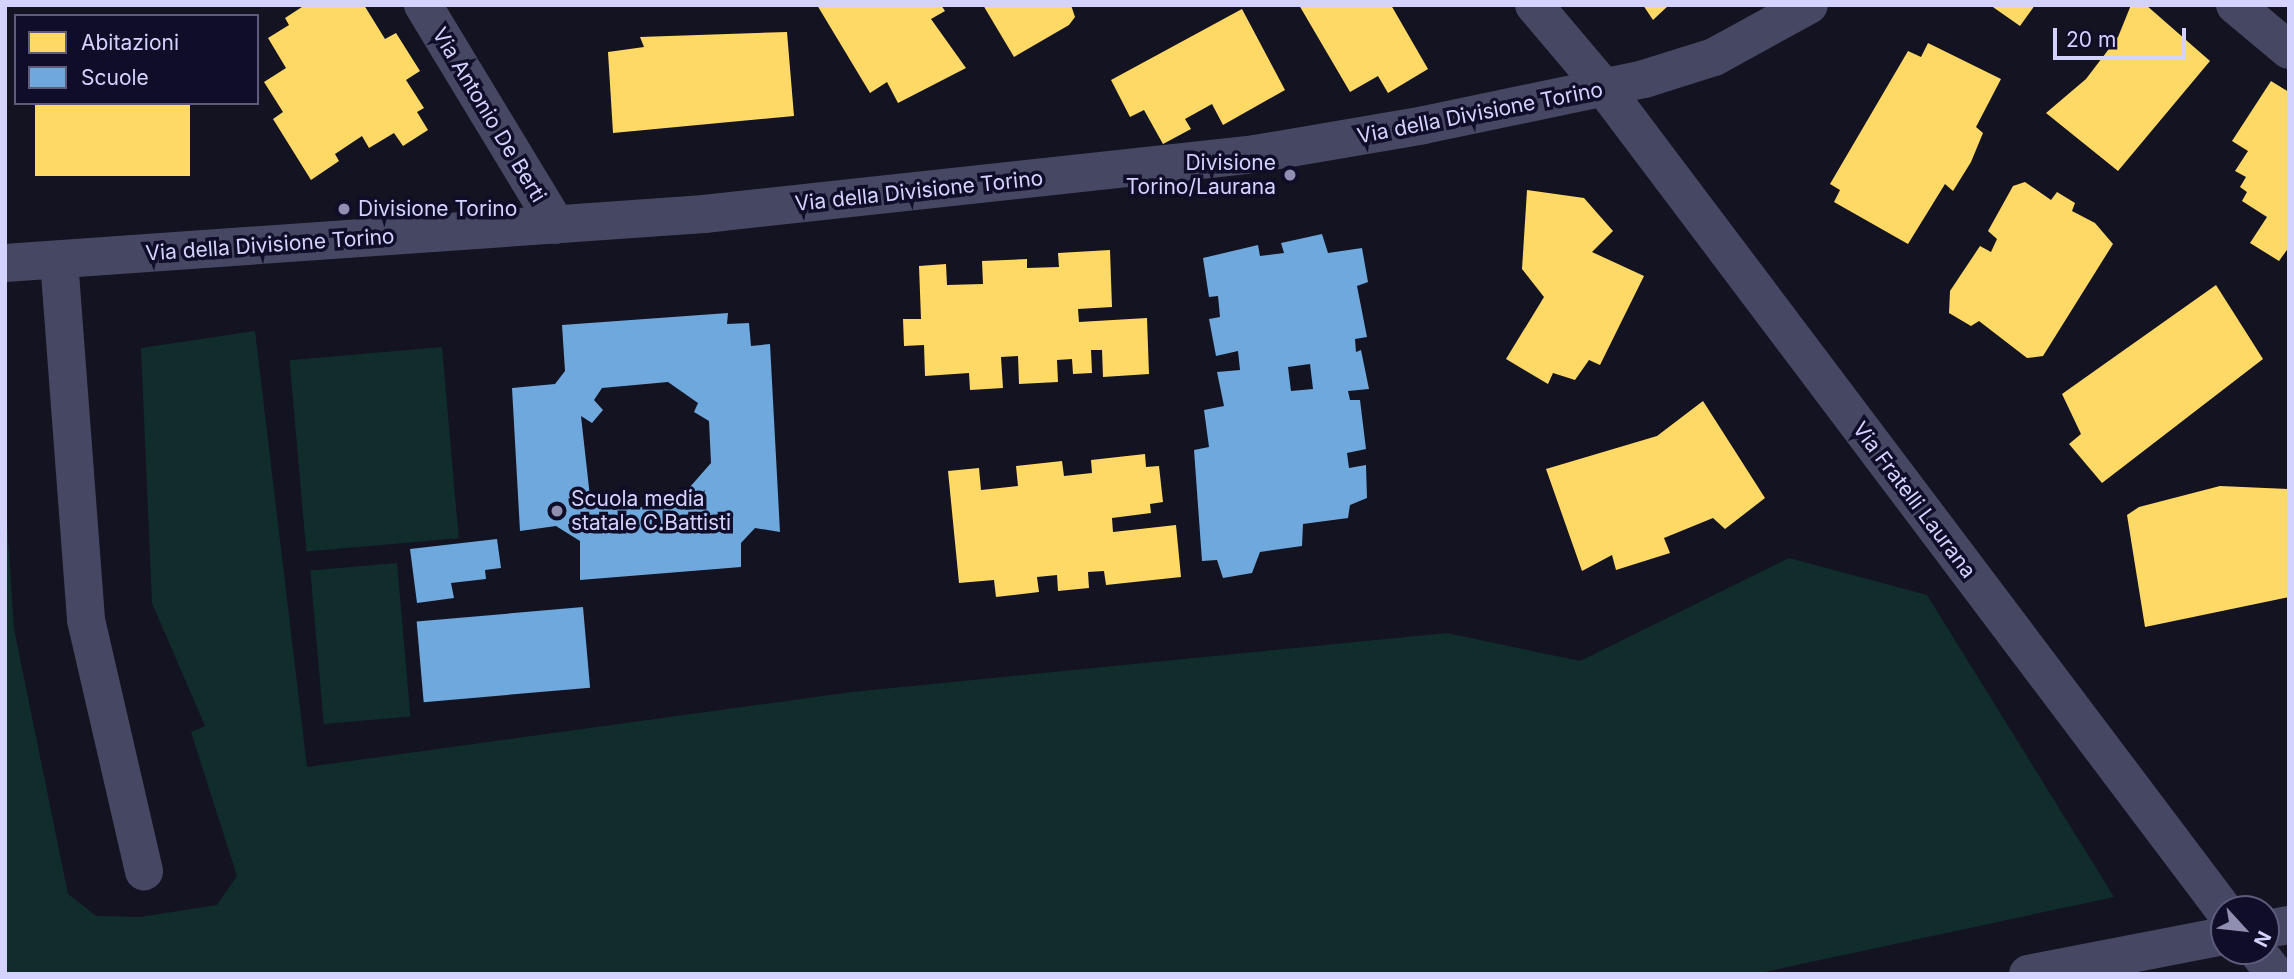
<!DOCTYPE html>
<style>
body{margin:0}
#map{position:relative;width:2294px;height:979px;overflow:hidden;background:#141321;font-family:Inter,sans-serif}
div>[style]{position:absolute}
.green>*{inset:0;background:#102d2b;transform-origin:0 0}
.homes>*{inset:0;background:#ffd966;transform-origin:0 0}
.schools>*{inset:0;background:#6fa8dc;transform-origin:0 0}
.street>*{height:38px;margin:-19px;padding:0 19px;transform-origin:19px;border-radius:19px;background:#464762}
.dots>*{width:19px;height:19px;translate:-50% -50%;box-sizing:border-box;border:4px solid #0f0d27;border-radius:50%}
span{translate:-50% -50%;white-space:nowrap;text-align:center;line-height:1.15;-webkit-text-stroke:7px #0f0d27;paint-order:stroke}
.street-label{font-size:21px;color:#d4d2ff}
.poi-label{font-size:21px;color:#d4d2ff}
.right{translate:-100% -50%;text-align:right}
.left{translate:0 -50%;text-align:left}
.frame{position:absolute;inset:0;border:7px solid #d4d2ff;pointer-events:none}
.legend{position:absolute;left:14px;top:14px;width:245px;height:91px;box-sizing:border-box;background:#0f0d27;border:2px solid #5e5c7d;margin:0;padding:9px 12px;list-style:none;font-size:21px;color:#d4d2ff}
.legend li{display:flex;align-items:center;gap:14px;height:35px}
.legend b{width:35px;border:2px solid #5e5c7d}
.north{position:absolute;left:2210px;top:895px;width:70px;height:70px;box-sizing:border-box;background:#0f0d27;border:2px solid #5e5c7d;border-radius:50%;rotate:117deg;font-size:19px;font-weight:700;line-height:28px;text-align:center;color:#d4d2ff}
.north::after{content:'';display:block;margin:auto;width:24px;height:32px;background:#918fb1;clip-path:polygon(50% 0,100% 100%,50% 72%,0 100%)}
.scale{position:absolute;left:2053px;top:28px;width:133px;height:32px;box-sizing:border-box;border:4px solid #d4d2ff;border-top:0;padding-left:9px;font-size:21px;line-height:24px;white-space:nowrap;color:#d4d2ff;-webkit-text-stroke:5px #0f0d27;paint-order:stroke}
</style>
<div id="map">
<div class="green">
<i style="clip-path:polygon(255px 331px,307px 767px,852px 692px,1447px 633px,1580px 661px,1789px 558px,1927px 595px,2114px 897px,1755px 974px,5px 974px,5px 492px,14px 629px,68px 894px,96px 916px,140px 917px,217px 905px,237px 876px,191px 732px,205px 726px,152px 603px,141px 348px)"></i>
<i style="left:442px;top:347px;width:192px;height:153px;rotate:85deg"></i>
<i style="left:397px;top:563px;width:154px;height:87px;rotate:85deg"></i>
</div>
<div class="homes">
<i style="clip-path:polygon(305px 5px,364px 5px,385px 39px,396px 33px,420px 71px,406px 80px,424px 108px,417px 112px,428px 130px,403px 146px,394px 133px,369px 148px,362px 136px,335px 154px,339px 161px,311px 180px,273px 119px,283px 112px,264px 82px,286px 68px,268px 38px,289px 25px,285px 18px)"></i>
<i style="clip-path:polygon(817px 5px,941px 5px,945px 11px,931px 19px,966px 68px,898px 103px,887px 82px,870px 93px)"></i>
<i style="clip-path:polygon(983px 5px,1071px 5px,1075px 17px,1069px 25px,1014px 57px)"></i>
<i style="clip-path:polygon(1299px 5px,1391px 5px,1428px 69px,1388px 93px,1378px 76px,1350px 92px)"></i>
<i style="clip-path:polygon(1643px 5px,1669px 5px,1653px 20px)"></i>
<i style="clip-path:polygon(1990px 5px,2035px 5px,2020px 26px)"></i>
<i style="clip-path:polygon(2131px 5px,2146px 5px,2210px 61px,2118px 171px,2046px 113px,2086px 79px,2118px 37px)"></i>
<i style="clip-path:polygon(1242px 9px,1285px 90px,1223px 125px,1212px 104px,1185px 119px,1191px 129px,1163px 144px,1144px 110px,1130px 117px,1111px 80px)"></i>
<i style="clip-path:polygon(787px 32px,794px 116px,613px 133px,608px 52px,644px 47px,640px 37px)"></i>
<i style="clip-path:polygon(1928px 43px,2001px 79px,1976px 127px,1983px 133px,1971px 162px,1953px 191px,1945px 184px,1908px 244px,1834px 202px,1840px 190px,1830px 184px,1908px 51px,1921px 57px)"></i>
<i style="clip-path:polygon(2271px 81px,2289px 92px,2289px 247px,2279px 261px,2250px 243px,2267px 217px,2242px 201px,2247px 192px,2240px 187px,2246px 177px,2235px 171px,2248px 151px,2232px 141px)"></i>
<i style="left:35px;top:103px;width:155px;height:73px"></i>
<i style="clip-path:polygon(2025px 182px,2051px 200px,2057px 192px,2075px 203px,2072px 211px,2095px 223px,2113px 244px,2043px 356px,2027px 358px,1979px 321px,1971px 326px,1949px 313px,1950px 291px,1980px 246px,1991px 252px,1997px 239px,1988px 231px,2013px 186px)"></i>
<i style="clip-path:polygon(1527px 190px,1584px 198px,1613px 231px,1592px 252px,1644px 276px,1600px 365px,1589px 360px,1575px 380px,1553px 373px,1548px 384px,1506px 359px,1544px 297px,1522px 269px)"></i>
<i style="clip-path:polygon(1110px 250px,1112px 307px,1078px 309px,1079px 322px,1147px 318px,1149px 374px,1103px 377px,1102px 350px,1091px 350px,1092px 373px,1073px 374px,1072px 359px,1057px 360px,1058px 382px,1019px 384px,1018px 356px,1001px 357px,1003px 388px,970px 390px,969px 373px,925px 376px,924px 345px,904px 346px,903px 319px,921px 319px,919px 266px,946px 264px,947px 285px,983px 284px,982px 261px,1027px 259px,1027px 268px,1059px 267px,1058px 253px)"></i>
<i style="clip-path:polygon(2216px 285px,2263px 359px,2102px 483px,2069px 444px,2081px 434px,2062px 394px)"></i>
<i style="clip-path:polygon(1703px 401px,1765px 498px,1725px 529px,1713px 518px,1664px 538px,1670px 553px,1616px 570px,1612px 555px,1582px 571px,1546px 469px,1657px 436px)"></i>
<i style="clip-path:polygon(1145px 454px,1146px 467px,1159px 466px,1163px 502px,1150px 504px,1151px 513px,1112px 518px,1113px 532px,1176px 525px,1181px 577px,1106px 585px,1104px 571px,1088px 572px,1089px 588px,1058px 591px,1057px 575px,1037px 577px,1039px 592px,996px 597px,994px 580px,959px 583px,948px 471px,979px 468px,981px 490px,1018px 486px,1016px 466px,1062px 461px,1064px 476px,1092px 473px,1091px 460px)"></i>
<i style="clip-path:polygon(2220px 486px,2288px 489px,2289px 597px,2145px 627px,2127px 515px,2139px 507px)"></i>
</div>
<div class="schools">
<i style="clip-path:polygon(evenodd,1322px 234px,1328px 253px,1362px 248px,1368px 282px,1357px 286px,1367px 337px,1355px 339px,1356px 352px,1361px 350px,1369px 389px,1348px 391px,1350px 400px,1360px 400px,1366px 449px,1347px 453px,1349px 468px,1366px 465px,1367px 498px,1350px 505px,1348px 518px,1303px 524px,1302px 546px,1260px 552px,1252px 573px,1223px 578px,1217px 560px,1202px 561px,1194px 450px,1209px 447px,1204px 410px,1224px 406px,1217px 372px,1240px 370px,1238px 351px,1216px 356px,1209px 319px,1220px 317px,1218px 296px,1209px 297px,1203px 258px,1258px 245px,1260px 256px,1284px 253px,1281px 243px,1322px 234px,1310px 364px,1313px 389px,1291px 391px,1288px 367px,1310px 364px)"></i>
<i style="clip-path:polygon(evenodd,728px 313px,727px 324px,749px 323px,751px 346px,770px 344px,780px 532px,755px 528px,741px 543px,741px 567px,580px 580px,580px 541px,556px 526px,520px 531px,512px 388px,555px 384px,565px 371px,562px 325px,728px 313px,668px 382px,698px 403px,694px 412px,709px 421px,711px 463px,675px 504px,613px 510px,590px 497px,581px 416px,592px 423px,603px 410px,594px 400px,602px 388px,668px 382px)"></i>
<i style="clip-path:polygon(497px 539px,501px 568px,485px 570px,486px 579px,451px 583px,454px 598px,417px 603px,410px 549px)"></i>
<i style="left:583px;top:607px;width:81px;height:167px;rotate:85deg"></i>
</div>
<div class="street">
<i style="left:423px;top:5px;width:257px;rotate:58.8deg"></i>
<i style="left:1534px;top:5px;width:110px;rotate:49.8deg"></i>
<i style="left:1605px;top:89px;width:1028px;rotate:52.99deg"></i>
<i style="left:2235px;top:5px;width:70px;rotate:39.8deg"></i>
<i style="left:59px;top:260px;width:361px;rotate:85.7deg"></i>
<i style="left:86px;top:620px;width:258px;rotate:77deg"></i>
<i style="left:5px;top:263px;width:701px;rotate:-4.01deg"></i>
<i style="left:704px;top:214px;width:554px;rotate:-6.21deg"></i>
<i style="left:1255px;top:154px;width:171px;rotate:-9.7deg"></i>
<i style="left:1424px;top:125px;width:225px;rotate:-11.8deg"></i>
<i style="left:1644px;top:79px;width:73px;rotate:-17.4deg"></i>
<i style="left:1714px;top:57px;width:108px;rotate:-28.7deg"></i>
<i style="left:2266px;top:929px;width:23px;rotate:-10deg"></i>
<i style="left:2257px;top:951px;width:29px;rotate:52deg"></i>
<i style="left:2028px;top:974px;width:200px;rotate:-11deg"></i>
</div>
<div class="dots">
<i style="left:1290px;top:175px;background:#918fb1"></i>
<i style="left:344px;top:209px;background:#918fb1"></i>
<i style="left:557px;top:511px;background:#918fb1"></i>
</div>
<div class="street-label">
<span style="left:1480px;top:113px;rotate:-11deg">Via della Divisione Torino</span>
<span style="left:489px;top:115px;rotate:59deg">Via Antonio De Berti</span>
<span style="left:919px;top:191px;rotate:-6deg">Via della Divisione Torino</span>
<span style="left:270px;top:245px;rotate:-4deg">Via della Divisione Torino</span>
<span style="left:1914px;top:500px;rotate:53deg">Via Fratelli Laurana</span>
</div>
<div class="poi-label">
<span class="right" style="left:1276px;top:175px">Divisione<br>Torino/Laurana</span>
<span class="left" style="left:358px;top:209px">Divisione Torino</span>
<span class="left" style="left:571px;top:511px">Scuola media<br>statale C.Battisti</span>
</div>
<div class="frame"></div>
<ul class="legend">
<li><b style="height:19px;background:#ffd966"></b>Abitazioni</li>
<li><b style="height:19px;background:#6fa8dc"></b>Scuole</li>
</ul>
<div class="north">N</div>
<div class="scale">20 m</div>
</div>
